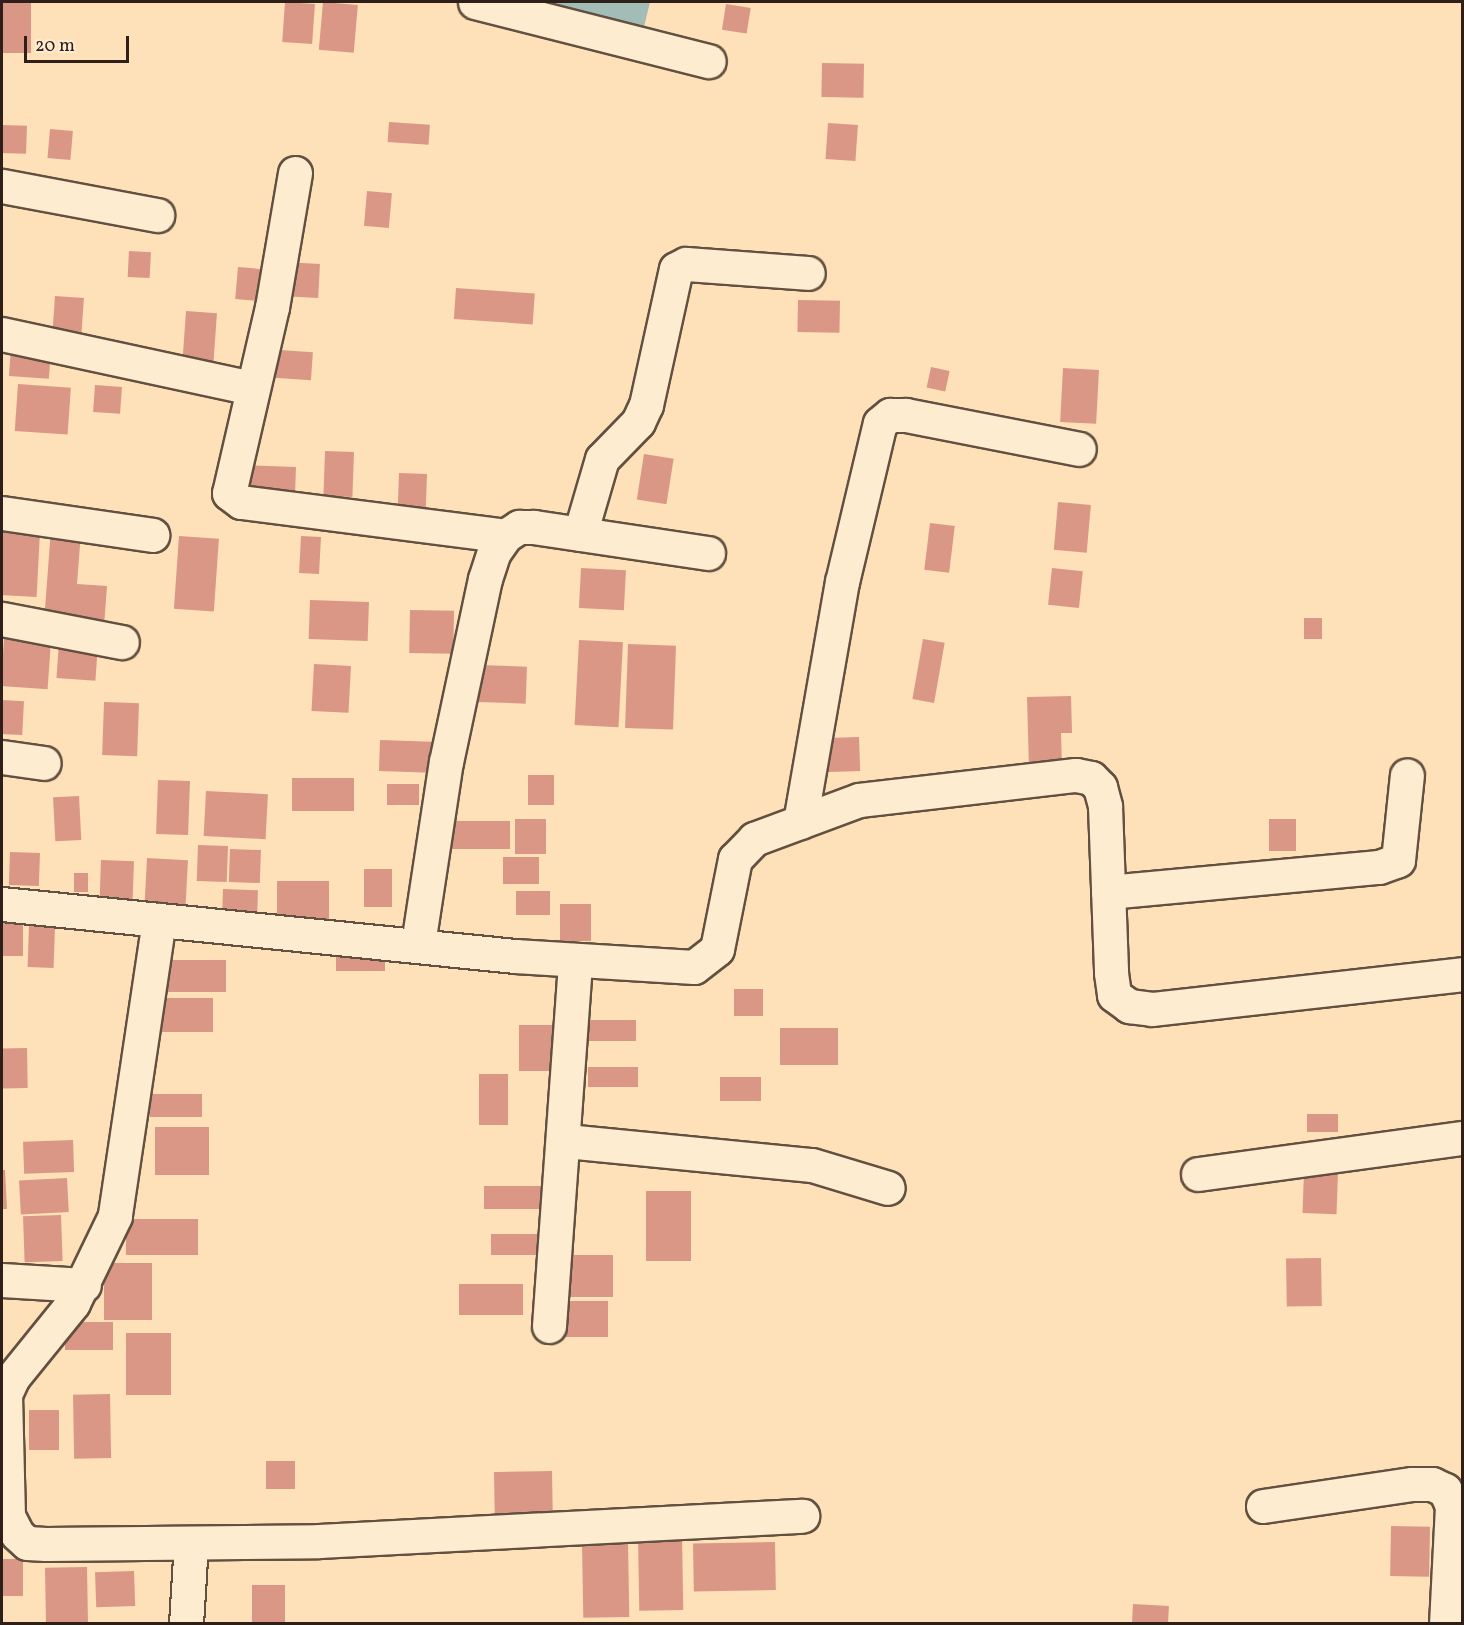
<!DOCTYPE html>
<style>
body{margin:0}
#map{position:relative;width:1464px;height:1625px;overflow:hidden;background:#fee1b8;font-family:Vollkorn,serif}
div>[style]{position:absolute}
.water>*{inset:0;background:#a2bcb6}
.building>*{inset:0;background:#da9786;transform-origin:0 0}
.roads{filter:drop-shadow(2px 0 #625040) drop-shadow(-2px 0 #625040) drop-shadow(0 2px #625040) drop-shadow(0 -2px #625040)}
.minor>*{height:33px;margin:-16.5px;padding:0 16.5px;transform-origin:16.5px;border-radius:16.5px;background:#feecd1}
span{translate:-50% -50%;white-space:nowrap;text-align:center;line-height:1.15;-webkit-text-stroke:4.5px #feecd1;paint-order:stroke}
.frame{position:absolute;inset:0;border:3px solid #2e2018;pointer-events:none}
.scale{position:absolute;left:24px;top:36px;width:105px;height:27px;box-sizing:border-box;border:3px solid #2e2018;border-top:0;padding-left:8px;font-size:18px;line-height:21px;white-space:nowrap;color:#2e2018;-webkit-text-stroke:4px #feecd1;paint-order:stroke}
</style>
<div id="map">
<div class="water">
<i style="clip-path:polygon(537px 2px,650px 2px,644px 27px)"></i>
</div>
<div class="building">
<i style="left:2px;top:2px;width:29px;height:51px"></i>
<i style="left:285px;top:2px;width:30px;height:40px;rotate:4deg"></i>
<i style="left:323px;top:2px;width:35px;height:48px;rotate:5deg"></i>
<i style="left:726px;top:4px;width:25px;height:26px;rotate:9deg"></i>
<i style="left:822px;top:63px;width:42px;height:34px;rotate:1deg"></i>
<i style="left:389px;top:122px;width:41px;height:20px;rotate:4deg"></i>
<i style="left:828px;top:123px;width:30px;height:36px;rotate:4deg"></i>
<i style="left:2px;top:125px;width:25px;height:28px;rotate:2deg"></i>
<i style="left:50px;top:129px;width:23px;height:29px;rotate:5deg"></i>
<i style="left:367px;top:191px;width:25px;height:35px;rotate:5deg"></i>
<i style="left:129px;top:251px;width:22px;height:26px;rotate:3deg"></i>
<i style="left:283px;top:262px;width:37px;height:34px;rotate:3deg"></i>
<i style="left:238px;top:267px;width:33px;height:32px;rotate:5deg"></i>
<i style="left:456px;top:288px;width:79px;height:31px;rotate:4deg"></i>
<i style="left:55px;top:296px;width:29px;height:34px;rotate:4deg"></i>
<i style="left:798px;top:300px;width:42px;height:32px;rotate:1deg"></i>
<i style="left:186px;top:311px;width:31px;height:53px;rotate:4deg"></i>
<i style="left:11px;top:347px;width:40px;height:29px;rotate:4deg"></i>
<i style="left:265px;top:349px;width:48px;height:28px;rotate:4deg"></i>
<i style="left:931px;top:367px;width:19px;height:21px;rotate:12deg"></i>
<i style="left:1063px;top:368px;width:36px;height:54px;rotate:3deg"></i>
<i style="left:18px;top:384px;width:53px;height:47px;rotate:4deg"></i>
<i style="left:95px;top:385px;width:27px;height:27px;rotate:4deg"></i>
<i style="left:325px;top:451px;width:29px;height:45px;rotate:2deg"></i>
<i style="left:644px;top:454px;width:30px;height:46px;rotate:9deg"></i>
<i style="left:239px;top:465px;width:57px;height:29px;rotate:2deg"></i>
<i style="left:399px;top:473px;width:28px;height:40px;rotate:2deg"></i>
<i style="left:1058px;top:502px;width:33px;height:48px;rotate:5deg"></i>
<i style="left:930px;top:523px;width:25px;height:47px;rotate:7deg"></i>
<i style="clip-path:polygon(51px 529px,81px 532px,77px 584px,107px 586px,104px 626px,44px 622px)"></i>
<i style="left:2px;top:531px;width:38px;height:64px;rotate:3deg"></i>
<i style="left:179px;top:536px;width:40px;height:73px;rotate:4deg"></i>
<i style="left:301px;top:536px;width:20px;height:37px;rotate:3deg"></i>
<i style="left:581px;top:568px;width:45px;height:40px;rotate:3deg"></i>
<i style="left:1052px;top:568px;width:31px;height:37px;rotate:6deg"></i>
<i style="left:310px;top:600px;width:59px;height:39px;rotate:2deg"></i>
<i style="left:410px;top:610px;width:44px;height:43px;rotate:1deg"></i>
<i style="left:1304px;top:618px;width:18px;height:21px"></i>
<i style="left:4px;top:639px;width:47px;height:47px;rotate:4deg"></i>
<i style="left:923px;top:639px;width:22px;height:61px;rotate:10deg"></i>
<i style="left:579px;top:640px;width:44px;height:85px;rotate:3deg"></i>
<i style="left:59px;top:642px;width:39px;height:36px;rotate:4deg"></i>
<i style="left:628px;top:644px;width:48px;height:84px;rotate:2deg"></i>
<i style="left:314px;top:664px;width:37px;height:47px;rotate:3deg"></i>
<i style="left:479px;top:665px;width:48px;height:37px;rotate:2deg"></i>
<i style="clip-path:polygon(1071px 696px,1072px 733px,1061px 733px,1062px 768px,1029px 769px,1027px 697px)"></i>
<i style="left:2px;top:700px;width:22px;height:34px;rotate:3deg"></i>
<i style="left:104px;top:702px;width:35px;height:53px;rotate:2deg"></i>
<i style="left:859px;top:737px;width:34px;height:38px;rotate:88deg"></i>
<i style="left:380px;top:740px;width:52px;height:31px;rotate:2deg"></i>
<i style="left:528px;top:775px;width:26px;height:30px"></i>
<i style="left:292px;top:778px;width:62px;height:33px"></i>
<i style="left:158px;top:780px;width:32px;height:54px;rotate:2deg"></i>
<i style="left:387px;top:784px;width:32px;height:21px"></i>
<i style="left:206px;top:791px;width:62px;height:45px;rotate:3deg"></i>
<i style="left:79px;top:796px;width:44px;height:26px;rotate:87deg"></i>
<i style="left:515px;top:819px;width:31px;height:35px"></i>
<i style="left:1269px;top:819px;width:27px;height:32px"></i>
<i style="left:445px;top:821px;width:65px;height:28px"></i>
<i style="left:198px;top:845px;width:30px;height:36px;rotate:2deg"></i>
<i style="left:230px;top:849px;width:31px;height:33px;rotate:2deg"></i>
<i style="left:10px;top:852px;width:30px;height:33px;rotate:2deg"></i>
<i style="left:503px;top:857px;width:36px;height:27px"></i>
<i style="left:147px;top:858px;width:41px;height:50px;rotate:3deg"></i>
<i style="left:101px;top:860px;width:33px;height:45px;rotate:2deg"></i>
<i style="left:392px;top:869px;width:38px;height:28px;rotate:90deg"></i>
<i style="left:74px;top:873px;width:14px;height:19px"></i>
<i style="left:329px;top:881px;width:45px;height:52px;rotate:90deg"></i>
<i style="left:223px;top:889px;width:35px;height:30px;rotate:2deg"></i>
<i style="left:516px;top:891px;width:34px;height:24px"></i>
<i style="left:560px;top:904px;width:31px;height:37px"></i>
<i style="left:2px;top:913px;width:21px;height:43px"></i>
<i style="left:29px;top:926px;width:26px;height:41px;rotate:2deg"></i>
<i style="left:336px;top:944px;width:49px;height:27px"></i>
<i style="left:158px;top:960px;width:68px;height:32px"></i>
<i style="left:734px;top:989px;width:29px;height:27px"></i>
<i style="left:154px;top:998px;width:59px;height:34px"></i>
<i style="left:585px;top:1020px;width:51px;height:21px"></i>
<i style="left:519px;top:1025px;width:44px;height:46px"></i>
<i style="left:838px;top:1028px;width:37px;height:58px;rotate:90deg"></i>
<i style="left:27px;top:1048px;width:40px;height:25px;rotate:89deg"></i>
<i style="left:588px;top:1067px;width:50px;height:20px"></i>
<i style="left:479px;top:1074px;width:29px;height:51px"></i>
<i style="left:720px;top:1077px;width:41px;height:24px"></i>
<i style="left:150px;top:1094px;width:52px;height:23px"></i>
<i style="left:1338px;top:1114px;width:18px;height:31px;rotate:90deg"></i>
<i style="left:155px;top:1127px;width:54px;height:48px"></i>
<i style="left:73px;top:1140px;width:32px;height:50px;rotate:88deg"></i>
<i style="clip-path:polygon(2px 1170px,5px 1170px,7px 1209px,2px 1209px)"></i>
<i style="left:1304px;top:1171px;width:34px;height:42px;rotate:2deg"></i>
<i style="left:67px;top:1178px;width:34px;height:48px;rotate:87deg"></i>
<i style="left:484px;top:1186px;width:63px;height:23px"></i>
<i style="left:646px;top:1191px;width:45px;height:70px"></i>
<i style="left:61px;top:1215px;width:46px;height:38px;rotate:88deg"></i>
<i style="left:126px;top:1219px;width:72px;height:36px"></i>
<i style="left:491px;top:1234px;width:47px;height:21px"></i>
<i style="left:561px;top:1255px;width:52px;height:42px"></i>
<i style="left:1321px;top:1258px;width:48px;height:35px;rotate:89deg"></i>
<i style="left:104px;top:1263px;width:48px;height:57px"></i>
<i style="left:459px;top:1284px;width:64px;height:31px"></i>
<i style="left:564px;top:1301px;width:44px;height:36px"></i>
<i style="left:65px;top:1322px;width:48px;height:28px"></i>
<i style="left:126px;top:1333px;width:45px;height:62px"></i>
<i style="left:110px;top:1394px;width:64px;height:37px;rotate:89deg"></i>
<i style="left:29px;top:1410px;width:30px;height:40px"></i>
<i style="left:295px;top:1461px;width:28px;height:29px;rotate:90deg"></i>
<i style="left:552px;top:1471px;width:49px;height:58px;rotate:89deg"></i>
<i style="left:1391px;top:1526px;width:39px;height:50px;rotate:1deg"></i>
<i style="left:682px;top:1536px;width:74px;height:44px;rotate:89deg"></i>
<i style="left:628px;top:1542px;width:75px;height:46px;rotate:89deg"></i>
<i style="left:775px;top:1542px;width:48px;height:82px;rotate:89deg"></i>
<i style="left:2px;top:1559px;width:21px;height:37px"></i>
<i style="left:87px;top:1567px;width:57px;height:42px;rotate:89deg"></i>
<i style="left:134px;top:1571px;width:35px;height:39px;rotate:88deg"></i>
<i style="left:252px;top:1585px;width:33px;height:37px"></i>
<i style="left:1133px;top:1604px;width:36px;height:20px;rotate:3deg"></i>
</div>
<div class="roads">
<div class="minor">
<i style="left:475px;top:2px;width:241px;rotate:14.2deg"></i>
<i style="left:295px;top:173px;width:136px;rotate:99.7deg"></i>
<i style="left:272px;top:307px;width:191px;rotate:103deg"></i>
<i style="left:229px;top:493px;width:15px;rotate:37deg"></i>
<i style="left:241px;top:502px;width:266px;rotate:7.3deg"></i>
<i style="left:2px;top:186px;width:158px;rotate:10.6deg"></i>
<i style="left:2px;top:334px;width:255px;rotate:12.2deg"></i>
<i style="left:2px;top:513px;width:152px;rotate:8.3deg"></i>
<i style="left:580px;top:534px;width:78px;rotate:-73.7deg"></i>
<i style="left:602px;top:459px;width:52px;rotate:-45.8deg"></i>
<i style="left:638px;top:422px;width:19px;rotate:-65deg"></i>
<i style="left:646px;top:405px;width:139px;rotate:-77.6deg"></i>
<i style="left:676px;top:269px;width:11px;rotate:-27deg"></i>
<i style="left:686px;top:264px;width:122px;rotate:4.2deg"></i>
<i style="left:2px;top:619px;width:122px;rotate:10.9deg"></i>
<i style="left:2px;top:757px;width:42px;rotate:8.1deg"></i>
<i style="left:800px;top:822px;width:244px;rotate:-80.1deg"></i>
<i style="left:842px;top:582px;width:163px;rotate:-76.6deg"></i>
<i style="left:880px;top:423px;width:13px;rotate:-39deg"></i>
<i style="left:890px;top:415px;width:16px"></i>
<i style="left:906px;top:415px;width:176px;rotate:11.1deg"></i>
<i style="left:1108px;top:892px;width:272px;rotate:-5.3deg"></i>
<i style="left:1379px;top:867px;width:20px;rotate:-20deg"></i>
<i style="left:1398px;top:860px;width:85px;rotate:-84deg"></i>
<i style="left:2px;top:904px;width:516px;rotate:5.79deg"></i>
<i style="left:515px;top:956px;width:179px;rotate:3.5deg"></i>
<i style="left:694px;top:967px;width:29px;rotate:-38deg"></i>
<i style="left:717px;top:949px;width:92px;rotate:-78.7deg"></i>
<i style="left:735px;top:859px;width:28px;rotate:-46deg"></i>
<i style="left:754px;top:839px;width:112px;rotate:-20.4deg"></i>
<i style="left:859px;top:800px;width:218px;rotate:-6.6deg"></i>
<i style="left:1076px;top:775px;width:15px;rotate:11deg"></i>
<i style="left:1091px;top:778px;width:13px;rotate:45deg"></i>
<i style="left:1100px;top:787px;width:20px;rotate:75deg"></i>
<i style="left:1105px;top:806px;width:167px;rotate:87.9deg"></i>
<i style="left:1111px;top:973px;width:22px;rotate:82deg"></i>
<i style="left:1114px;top:995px;width:19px;rotate:36deg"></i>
<i style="left:1129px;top:1006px;width:23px;rotate:7deg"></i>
<i style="left:1152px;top:1009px;width:312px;rotate:-6.4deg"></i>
<i style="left:159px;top:920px;width:299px;rotate:98.5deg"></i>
<i style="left:115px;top:1216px;width:97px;rotate:115.8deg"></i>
<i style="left:73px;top:1303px;width:95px;rotate:129deg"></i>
<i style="left:13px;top:1377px;width:19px;rotate:115deg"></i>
<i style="left:5px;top:1394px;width:122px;rotate:88.6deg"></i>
<i style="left:8px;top:1516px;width:20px;rotate:63deg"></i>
<i style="left:17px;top:1534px;width:13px;rotate:42deg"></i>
<i style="left:27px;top:1543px;width:19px;rotate:3deg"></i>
<i style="left:46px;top:1544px;width:273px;rotate:-0.6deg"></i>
<i style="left:319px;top:1541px;width:484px;rotate:-3deg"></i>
<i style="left:418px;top:944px;width:184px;rotate:-81.3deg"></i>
<i style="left:446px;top:762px;width:187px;rotate:-78deg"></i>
<i style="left:485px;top:579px;width:28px;rotate:-72deg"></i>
<i style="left:494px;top:552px;width:19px;rotate:-55deg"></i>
<i style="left:505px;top:536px;width:17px;rotate:-33deg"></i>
<i style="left:519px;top:527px;width:15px"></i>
<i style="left:534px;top:527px;width:176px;rotate:8.5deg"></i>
<i style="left:566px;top:1141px;width:247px;rotate:5.6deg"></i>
<i style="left:812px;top:1165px;width:79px;rotate:16.8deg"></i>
<i style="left:1198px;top:1174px;width:266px;rotate:-7.8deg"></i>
<i style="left:2px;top:1280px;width:82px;rotate:3.5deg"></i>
<i style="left:549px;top:1326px;width:367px;rotate:-85.9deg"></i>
<i style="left:1263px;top:1506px;width:151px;rotate:-8.4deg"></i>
<i style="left:1412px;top:1484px;width:20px"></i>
<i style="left:1432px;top:1484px;width:14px;rotate:25deg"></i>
<i style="left:1445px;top:1490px;width:17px;rotate:66deg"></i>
<i style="left:1452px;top:1506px;width:118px;rotate:92.9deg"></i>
<i style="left:186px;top:1624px;width:81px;rotate:-86.5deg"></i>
</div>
</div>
<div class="frame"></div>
<div class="scale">20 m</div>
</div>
